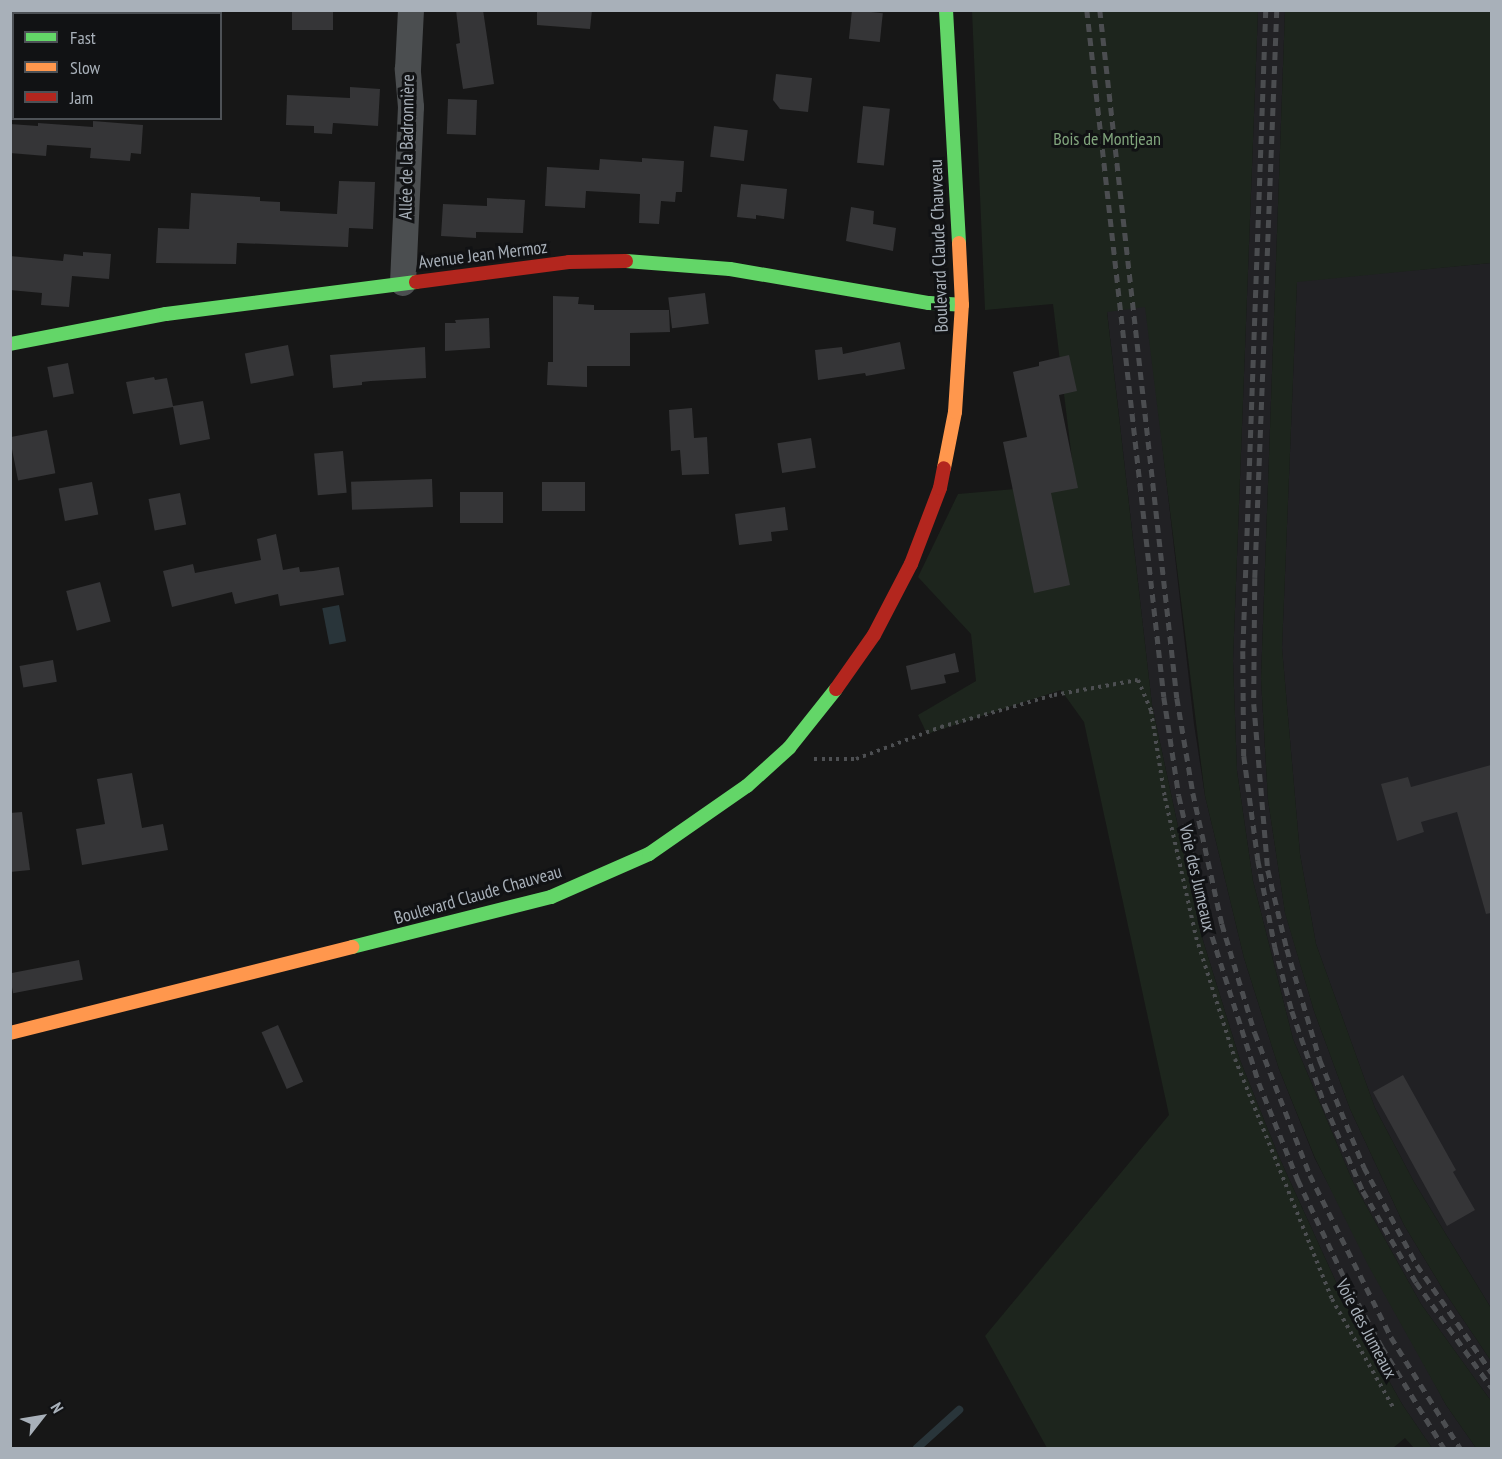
<!DOCTYPE html>
<meta charset="utf-8">
<style>
body{margin:0}
#map{position:relative;width:1502px;height:1459px;overflow:hidden;background:#171717;font-family:"PT Sans Narrow",sans-serif}
div>[style]{position:absolute}
.built>*{inset:0;background:#212124}
.green>*{inset:0;background:#1d251d}
.water>*{inset:0;background:#29353a;transform-origin:0 0}
.stream>*{height:8px;margin:-4px;padding:0 4px;transform-origin:4px;border-radius:4px;background:#29353a}
.building>*{inset:0;background:#353537;transform-origin:0 0}
.path>*{height:4px;margin-top:-2px;transform-origin:0;background:repeating-linear-gradient(90deg,#4d4f52 0 3px,transparent 0 7.5px)}
.street>*{height:26px;margin:-13px;padding:0 13px;transform-origin:13px;border-radius:13px;background:#4b4e50}
.fast>*{height:14px;margin:-7px;padding:0 7px;transform-origin:7px;border-radius:7px;background:#63d668}
.slow>*{height:14px;margin:-7px;padding:0 7px;transform-origin:7px;border-radius:7px;background:#ff974d}
.jam>*{height:14px;margin:-7px;padding:0 7px;transform-origin:7px;border-radius:7px;background:#b3261e}
.rail>*{height:4.5px;margin-top:-2.25px;transform-origin:0;background:repeating-linear-gradient(90deg,#4b4d50 0 8px,transparent 0 14px)}
span{translate:-50% -50%;white-space:nowrap;text-align:center;line-height:1.15;-webkit-text-stroke:6px #111214;paint-order:stroke}
.park-label{font-size:18px;color:#81a57d}
.street-label{font-size:18px;color:#a8b0b9}
.frame{position:absolute;inset:0;border:12px solid #a8b0b9;pointer-events:none}
.legend{position:absolute;left:12px;top:12px;width:210px;height:108px;box-sizing:border-box;background:#111214;border:2px solid #4d5156;margin:0;padding:8px 10px;list-style:none;font-size:18px;color:#a8b0b9}
.legend li{display:flex;align-items:center;gap:12px;height:30px}
.legend b{width:30px;border:2px solid #4d5156}
.north{position:absolute;left:12px;top:1387px;width:60px;height:60px;-webkit-text-stroke:4px #111214;paint-order:stroke;rotate:59deg;font-size:16px;font-weight:700;line-height:24px;text-align:center;color:#a8b0b9}
.north::after{content:'';display:block;margin:auto;width:21px;height:27px;background:#a8b0b9;clip-path:polygon(50% 0,100% 100%,50% 72%,0 100%)}
</style>
<div id="map">
<div class="built">
<i style="clip-path:polygon(1113px 11px,1194px 724px,1205px 796px,1244px 958px,1279px 1069px,1315px 1159px,1446px 1405px,1476px 1448px,1432px 1448px,1402px 1404px,1347px 1306px,1279px 1157px,1240px 1060px,1201px 934px,1152px 705px,1107px 311px)"></i>
<i style="clip-path:polygon(1258px 11px,1285px 11px,1261px 679px,1268px 800px,1285px 912px,1314px 1011px,1350px 1109px,1404px 1225px,1444px 1291px,1491px 1361px,1491px 1401px,1421px 1304px,1353px 1182px,1293px 1039px,1253px 881px,1237px 771px,1233px 661px)"></i>
<i style="clip-path:polygon(1491px 263px,1491px 1308px,1414px 1182px,1375px 1108px,1316px 944px,1300px 854px,1282px 648px,1297px 281px)"></i>
</div>
<div class="green">
<i style="clip-path:polygon(972px 11px,1258px 11px,1233px 661px,1237px 771px,1253px 881px,1293px 1039px,1353px 1182px,1421px 1304px,1491px 1401px,1491px 1448px,1476px 1448px,1446px 1405px,1368px 1265px,1315px 1158px,1279px 1069px,1244px 958px,1205px 796px,1145px 307px,1107px 312px,1152px 705px,1201px 934px,1240px 1060px,1279px 1157px,1347px 1306px,1402px 1404px,1432px 1448px,1414px 1448px,1405px 1438px,1393px 1448px,1047px 1448px,985px 1336px,1169px 1115px,1084px 722px,1061px 690px,927px 734px,918px 715px,976px 681px,971px 634px,918px 577px,958px 494px,1075px 484px,1053px 304px,985px 310px)"></i>
<i style="clip-path:polygon(1285px 11px,1491px 11px,1491px 263px,1297px 282px,1282px 648px,1300px 854px,1316px 944px,1375px 1108px,1414px 1182px,1491px 1308px,1491px 1361px,1444px 1291px,1404px 1225px,1350px 1109px,1314px 1011px,1285px 913px,1268px 800px,1261px 679px)"></i>
</div>
<div class="water">
<i style="left:339px;top:605px;width:37px;height:17px;rotate:79deg"></i>
</div>
<div class="stream">
<i style="left:917px;top:1448px;width:57px;rotate:-42.1deg"></i>
</div>
<div class="building">
<i style="left:292px;top:10px;width:41px;height:20px"></i>
<i style="clip-path:polygon(456px 10px,483px 10px,494px 84px,463px 89px,456px 44px,460px 43px)"></i>
<i style="clip-path:polygon(537px 10px,592px 10px,590px 29px,537px 25px)"></i>
<i style="left:852px;top:10px;width:31px;height:29px;rotate:6deg"></i>
<i style="clip-path:polygon(776px 74px,812px 78px,808px 112px,780px 109px,773px 100px)"></i>
<i style="clip-path:polygon(350px 87px,380px 89px,378px 126px,333px 123px,332px 134px,314px 133px,314px 126px,286px 125px,287px 95px,350px 98px)"></i>
<i style="left:448px;top:99px;width:29px;height:35px;rotate:2deg"></i>
<i style="left:863px;top:106px;width:27px;height:57px;rotate:6deg"></i>
<i style="clip-path:polygon(93px 121px,143px 125px,141px 154px,131px 153px,130px 161px,90px 158px,91px 148px,47px 145px,46px 156px,10px 153px,10px 124px,38px 126px,38px 123px,93px 127px)"></i>
<i style="left:714px;top:126px;width:34px;height:31px;rotate:7deg"></i>
<i style="clip-path:polygon(642px 158px,684px 161px,682px 192px,676px 192px,675px 202px,661px 201px,659px 224px,639px 223px,640px 194px,586px 191px,585px 208px,545px 206px,547px 167px,599px 170px,600px 159px,642px 162px)"></i>
<i style="clip-path:polygon(339px 181px,375px 182px,373px 229px,349px 228px,348px 247px,237px 243px,236px 264px,156px 263px,158px 228px,189px 229px,191px 193px,260px 197px,260px 201px,280px 202px,280px 211px,337px 214px)"></i>
<i style="clip-path:polygon(741px 184px,787px 189px,784px 219px,756px 215px,756px 219px,737px 217px)"></i>
<i style="clip-path:polygon(487px 198px,525px 200px,523px 233px,476px 232px,476px 238px,441px 236px,443px 204px,487px 206px)"></i>
<i style="clip-path:polygon(851px 207px,874px 211px,873px 224px,896px 228px,893px 251px,846px 241px)"></i>
<i style="clip-path:polygon(83px 252px,111px 254px,109px 279px,72px 276px,69px 307px,41px 305px,42px 293px,10px 290px,10px 256px,63px 261px,64px 254px,83px 256px)"></i>
<i style="left:705px;top:293px;width:31px;height:37px;rotate:83deg"></i>
<i style="clip-path:polygon(553px 296px,579px 297px,578px 304px,594px 305px,594px 310px,669px 310px,670px 332px,630px 333px,630px 366px,587px 366px,587px 387px,547px 385px,548px 362px,553px 362px)"></i>
<i style="clip-path:polygon(489px 318px,490px 348px,445px 351px,445px 323px,456px 323px,455px 320px)"></i>
<i style="clip-path:polygon(900px 342px,905px 369px,866px 376px,865px 373px,818px 380px,815px 350px,842px 347px,843px 354px)"></i>
<i style="left:288px;top:345px;width:31px;height:44px;rotate:79deg"></i>
<i style="clip-path:polygon(425px 347px,426px 378px,371px 381px,362px 382px,362px 385px,333px 388px,330px 355px)"></i>
<i style="clip-path:polygon(1069px 355px,1077px 391px,1059px 395px,1078px 488px,1051px 493px,1070px 585px,1034px 593px,1003px 442px,1027px 437px,1013px 372px,1039px 366px,1039px 362px)"></i>
<i style="left:68px;top:363px;width:31px;height:21px;rotate:79deg"></i>
<i style="clip-path:polygon(154px 377px,155px 380px,167px 378px,173px 406px,203px 401px,210px 439px,180px 445px,173px 407px,133px 414px,126px 382px)"></i>
<i style="clip-path:polygon(692px 408px,694px 438px,707px 437px,709px 474px,682px 475px,680px 450px,671px 451px,669px 410px)"></i>
<i style="left:47px;top:430px;width:44px;height:38px;rotate:79deg"></i>
<i style="left:811px;top:438px;width:30px;height:34px;rotate:81deg"></i>
<i style="left:343px;top:451px;width:42px;height:29px;rotate:85deg"></i>
<i style="left:432px;top:479px;width:28px;height:81px;rotate:88deg"></i>
<i style="left:92px;top:482px;width:33px;height:34px;rotate:79deg"></i>
<i style="left:542px;top:482px;width:43px;height:29px"></i>
<i style="left:503px;top:492px;width:31px;height:43px;rotate:90deg"></i>
<i style="left:180px;top:493px;width:32px;height:32px;rotate:79deg"></i>
<i style="clip-path:polygon(785px 507px,788px 530px,771px 532px,772px 541px,739px 545px,735px 514px)"></i>
<i style="clip-path:polygon(276px 534px,283px 570px,299px 567px,300px 572px,313px 571px,339px 567px,344px 595px,280px 606px,278px 594px,235px 604px,232px 592px,172px 607px,163px 571px,193px 564px,195px 573px,261px 560px,257px 539px)"></i>
<i style="left:100px;top:582px;width:41px;height:35px;rotate:75deg"></i>
<i style="clip-path:polygon(955px 653px,959px 672px,944px 675px,946px 683px,911px 690px,906px 666px)"></i>
<i style="left:53px;top:660px;width:22px;height:34px;rotate:80deg"></i>
<i style="clip-path:polygon(1491px 765px,1491px 913px,1486px 914px,1457px 812px,1421px 822px,1424px 832px,1397px 841px,1381px 784px,1408px 777px,1411px 787px)"></i>
<i style="clip-path:polygon(132px 773px,142px 828px,163px 824px,168px 850px,82px 865px,76px 829px,105px 824px,97px 779px)"></i>
<i style="clip-path:polygon(22px 812px,30px 870px,10px 872px,10px 813px)"></i>
<i style="left:79px;top:960px;width:20px;height:71px;rotate:79deg"></i>
<i style="left:278px;top:1025px;width:62px;height:18px;rotate:66deg"></i>
<i style="clip-path:polygon(1403px 1075px,1456px 1170px,1453px 1172px,1475px 1210px,1447px 1226px,1373px 1092px)"></i>
</div>
<div class="path">
<i style="left:814px;top:759px;width:42px"></i>
<i style="left:856px;top:759px;width:91px;rotate:-20.6deg"></i>
<i style="left:941px;top:727px;width:117px;rotate:-15.8deg"></i>
<i style="left:1054px;top:695px;width:85px;rotate:-10.1deg"></i>
<i style="left:1138px;top:680px;width:34px;rotate:67deg"></i>
<i style="left:1151px;top:711px;width:88px;rotate:80.9deg"></i>
<i style="left:1165px;top:798px;width:142px;rotate:77.4deg"></i>
<i style="left:1196px;top:937px;width:128px;rotate:72.3deg"></i>
<i style="left:1235px;top:1059px;width:259px;rotate:68deg"></i>
<i style="left:1332px;top:1299px;width:126px;rotate:60.6deg"></i>
</div>
<div class="street">
<i style="left:403px;top:283px;width:176px;rotate:-87.4deg"></i>
<i style="left:411px;top:107px;width:38px;rotate:-95deg"></i>
<i style="left:408px;top:69px;width:59px;rotate:-87.1deg"></i>
</div>
<div class="fast">
<i style="left:946px;top:10px;width:233px;rotate:86.8deg"></i>
<i style="left:626px;top:261px;width:104px;rotate:4.4deg"></i>
<i style="left:730px;top:269px;width:202px;rotate:9.7deg"></i>
<i style="left:929px;top:303px;width:33px;rotate:3deg"></i>
<i style="left:10px;top:344px;width:159px;rotate:-10.9deg"></i>
<i style="left:166px;top:314px;width:252px;rotate:-7.3deg"></i>
<i style="left:352px;top:947px;width:205px;rotate:-14.1deg"></i>
<i style="left:551px;top:897px;width:107px;rotate:-23.7deg"></i>
<i style="left:649px;top:854px;width:119px;rotate:-34.8deg"></i>
<i style="left:747px;top:786px;width:57px;rotate:-42.1deg"></i>
<i style="left:789px;top:748px;width:75px;rotate:-51.5deg"></i>
</div>
<div class="slow">
<i style="left:944px;top:468px;width:57px;rotate:-78.9deg"></i>
<i style="left:955px;top:412px;width:107px;rotate:-86.3deg"></i>
<i style="left:962px;top:305px;width:62px;rotate:-92.8deg"></i>
<i style="left:10px;top:1033px;width:353px;rotate:-14.1deg"></i>
</div>
<div class="jam">
<i style="left:416px;top:282px;width:154px;rotate:-7.4deg"></i>
<i style="left:569px;top:262px;width:57px;rotate:-1deg"></i>
<i style="left:836px;top:689px;width:66px;rotate:-54.9deg"></i>
<i style="left:874px;top:635px;width:80px;rotate:-62.5deg"></i>
<i style="left:911px;top:564px;width:81px;rotate:-69.1deg"></i>
<i style="left:940px;top:488px;width:20px;rotate:-79deg"></i>
</div>
<div class="rail">
<i style="left:1087px;top:10px;width:691px;rotate:83.6deg"></i>
<i style="left:1164px;top:697px;width:100px;rotate:81.4deg"></i>
<i style="left:1179px;top:796px;width:130px;rotate:77.1deg"></i>
<i style="left:1208px;top:923px;width:168px;rotate:72.3deg"></i>
<i style="left:1259px;top:1083px;width:105px;rotate:68.1deg"></i>
<i style="left:1298px;top:1180px;width:110px;rotate:64.6deg"></i>
<i style="left:1345px;top:1279px;width:77px;rotate:61.4deg"></i>
<i style="left:1382px;top:1347px;width:119px;rotate:58.5deg"></i>
<i style="left:1100px;top:10px;width:692px;rotate:83.61deg"></i>
<i style="left:1177px;top:698px;width:96px;rotate:80.4deg"></i>
<i style="left:1193px;top:793px;width:134px;rotate:77.5deg"></i>
<i style="left:1222px;top:924px;width:114px;rotate:73.2deg"></i>
<i style="left:1255px;top:1033px;width:152px;rotate:68.8deg"></i>
<i style="left:1310px;top:1175px;width:181px;rotate:63.4deg"></i>
<i style="left:1391px;top:1337px;width:131px;rotate:58.1deg"></i>
<i style="left:1266px;top:10px;width:641px;rotate:92.05deg"></i>
<i style="left:1243px;top:651px;width:105px;rotate:89.5deg"></i>
<i style="left:1244px;top:756px;width:105px;rotate:82.3deg"></i>
<i style="left:1258px;top:860px;width:89px;rotate:78.9deg"></i>
<i style="left:1275px;top:947px;width:66px;rotate:75.1deg"></i>
<i style="left:1292px;top:1011px;width:100px;rotate:70.7deg"></i>
<i style="left:1325px;top:1105px;width:94px;rotate:66.2deg"></i>
<i style="left:1363px;top:1191px;width:105px;rotate:59.8deg"></i>
<i style="left:1416px;top:1282px;width:130px;rotate:54.4deg"></i>
<i style="left:1277px;top:10px;width:568px;rotate:92.22deg"></i>
<i style="left:1255px;top:578px;width:126px;rotate:90.5deg"></i>
<i style="left:1254px;top:704px;width:167px;rotate:85.2deg"></i>
<i style="left:1268px;top:870px;width:81px;rotate:76.5deg"></i>
<i style="left:1287px;top:949px;width:116px;rotate:73.4deg"></i>
<i style="left:1320px;top:1060px;width:116px;rotate:67.6deg"></i>
<i style="left:1364px;top:1167px;width:111px;rotate:61.6deg"></i>
<i style="left:1417px;top:1265px;width:131px;rotate:55.2deg"></i>
</div>
<div class="park-label">
<span style="left:1107px;top:139px">Bois de Montjean</span>
</div>
<div class="street-label">
<span style="left:407px;top:147px;rotate:-89deg">Allée de la Badronnière</span>
<span style="left:939px;top:246px;rotate:-92deg">Boulevard Claude Chauveau</span>
<span style="left:483px;top:255px;rotate:-7deg">Avenue Jean Mermoz</span>
<span style="left:1197px;top:878px;rotate:77deg">Voie des Jumeaux</span>
<span style="left:478px;top:895px;rotate:-16deg">Boulevard Claude Chauveau</span>
<span style="left:1366px;top:1329px;rotate:62deg">Voie des Jumeaux</span>
</div>
<div class="frame"></div>
<ul class="legend">
<li><b style="height:8px;background:#63d668"></b>Fast</li>
<li><b style="height:8px;background:#ff974d"></b>Slow</li>
<li><b style="height:8px;background:#b3261e"></b>Jam</li>
</ul>
<div class="north">N</div>
</div>
